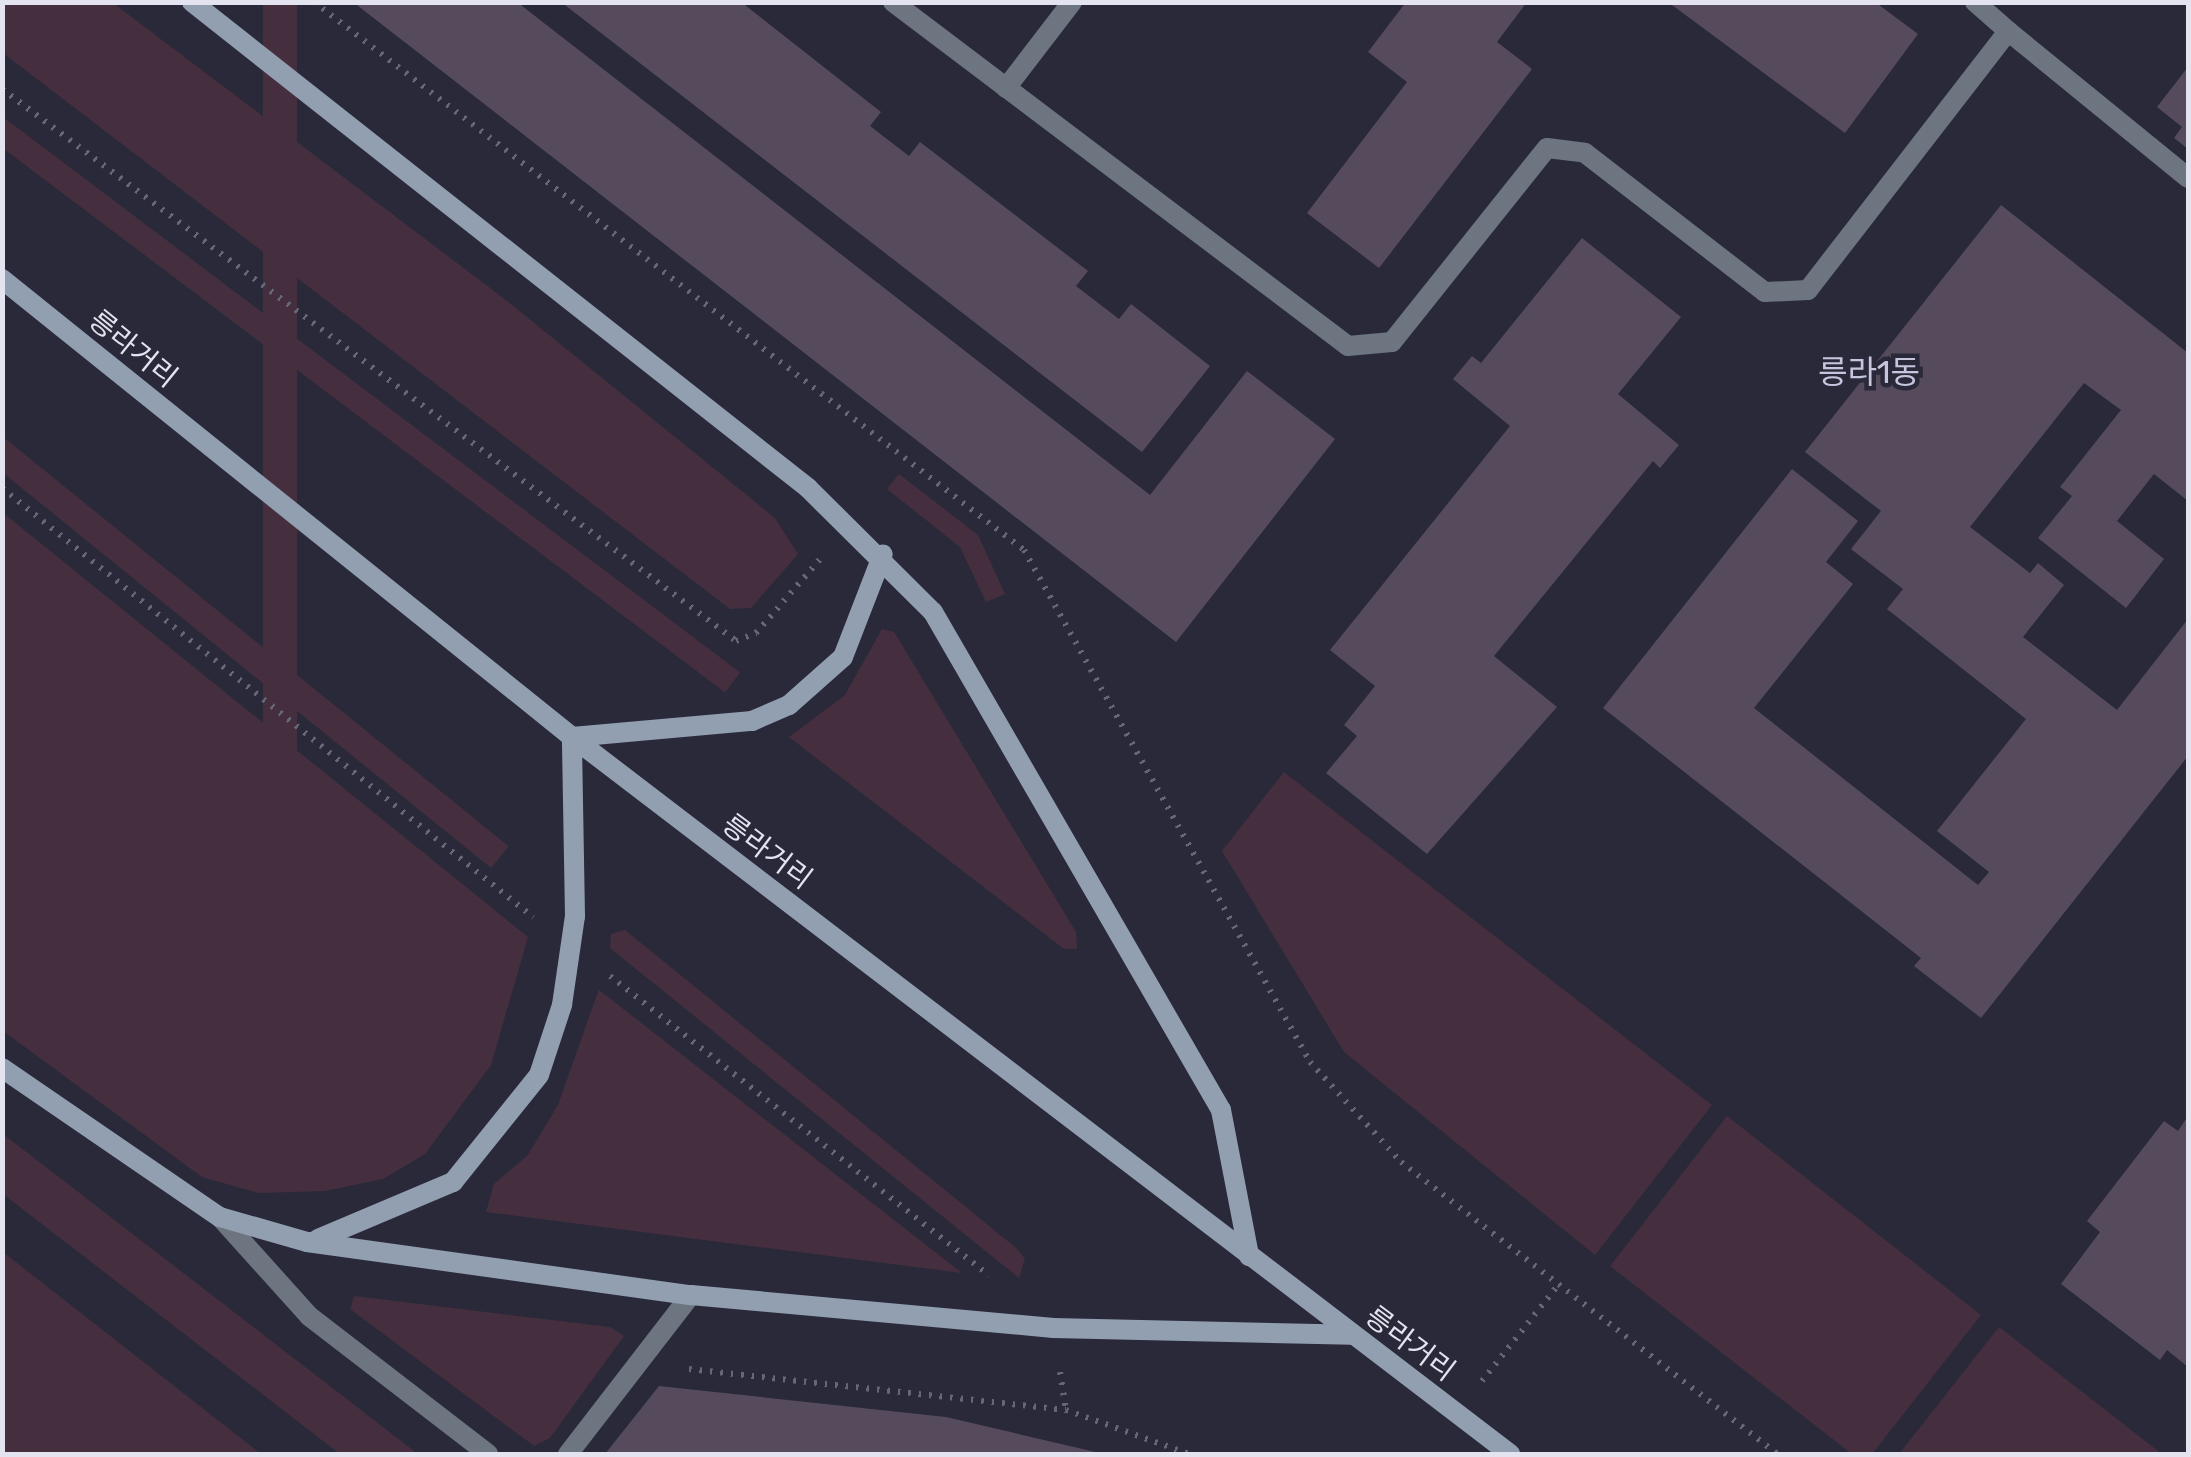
<!DOCTYPE html>
<meta charset="utf-8">
<style>
body{margin:0}
#map{position:relative;width:2191px;height:1457px;overflow:hidden;background:#29293a;font-family:Rubik,"Noto Sans KR",sans-serif}
div>[style]{position:absolute}
.green>*{inset:0;background:#452f3e;transform-origin:0 0}
.building>*{inset:0;background:#564b5d}
.path>*{height:6px;margin-top:-3px;transform-origin:0;background:repeating-linear-gradient(90deg,#666676 0 2.5px,transparent 0 10.5px)}
.lane>*{height:20px;margin:-10px;padding:0 10px;transform-origin:10px;border-radius:10px;background:#6d7581}
.street>*{height:20px;margin:-10px;padding:0 10px;transform-origin:10px;border-radius:10px;background:#6d7581}
.secondary>*{height:20px;margin:-10px;padding:0 10px;transform-origin:10px;border-radius:10px;background:#929fb1}
span{translate:-50% -50%;white-space:nowrap;text-align:center;line-height:1.15;-webkit-text-stroke:9px #29293a;paint-order:stroke}
.street-label{font-size:28px;color:#e4e4f0}
.quarter-label{font-size:32px;color:#c5c6dd}
.frame{position:absolute;inset:0;border:5px solid #e4e4f0;pointer-events:none}
</style>
<div id="map">
<div class="green">
<i style="clip-path:polygon(2px 3px,113px 3px,502px 297px,775px 518px,798px 554px,751px 608px,730px 609px,3px 53px)"></i>
<i style="left:263px;top:3px;width:34px;height:757px"></i>
<i style="left:3px;top:117px;width:923px;height:25px;rotate:37deg"></i>
<i style="left:2px;top:436px;width:652px;height:28px;rotate:39deg"></i>
<i style="clip-path:polygon(899px 474px,978px 535px,1005px 594px,986px 602px,960px 547px,887px 489px)"></i>
<i style="clip-path:polygon(2px 512px,528px 937px,491px 1065px,425px 1154px,383px 1179px,325px 1191px,259px 1193px,202px 1177px,3px 1031px)"></i>
<i style="clip-path:polygon(882px 629px,894px 632px,1076px 932px,1077px 949px,1064px 949px,789px 737px,845px 695px)"></i>
<i style="clip-path:polygon(1284px 772px,1712px 1105px,1595px 1255px,1344px 1052px,1222px 851px)"></i>
<i style="clip-path:polygon(625px 930px,1015px 1247px,1025px 1258px,1019px 1278px,610px 948px,611px 934px)"></i>
<i style="clip-path:polygon(599px 989px,599px 990px,962px 1273px,486px 1212px,494px 1184px,528px 1155px,558px 1105px)"></i>
<i style="clip-path:polygon(1727px 1116px,1981px 1315px,1872px 1454px,1852px 1454px,1610px 1266px)"></i>
<i style="clip-path:polygon(3px 1134px,418px 1454px,340px 1454px,3px 1194px)"></i>
<i style="clip-path:polygon(2px 1252px,3px 1252px,261px 1454px,3px 1454px)"></i>
<i style="clip-path:polygon(354px 1296px,610px 1327px,624px 1336px,550px 1438px,534px 1446px,350px 1309px)"></i>
<i style="clip-path:polygon(1999px 1327px,2162px 1454px,1899px 1454px)"></i>
</div>
<div class="building">
<i style="clip-path:polygon(353px 2px,517px 2px,1150px 495px,1247px 371px,1335px 439px,1176px 642px)"></i>
<i style="clip-path:polygon(561px 2px,741px 2px,881px 112px,870px 126px,909px 156px,920px 142px,1088px 271px,1076px 286px,1119px 319px,1131px 304px,1210px 366px,1142px 452px)"></i>
<i style="clip-path:polygon(1406px 2px,1527px 2px,1497px 42px,1532px 69px,1379px 268px,1307px 213px,1407px 82px,1368px 52px)"></i>
<i style="clip-path:polygon(1668px 2px,1875px 2px,1918px 34px,1845px 133px)"></i>
<i style="clip-path:polygon(2188px 67px,2188px 149px,2174px 138px,2182px 127px,2157px 107px)"></i>
<i style="clip-path:polygon(2001px 205px,2188px 353px,2188px 501px,2154px 474px,2117px 521px,2164px 559px,2126px 608px,2038px 538px,2072px 496px,2060px 487px,2121px 410px,2084px 383px,1970px 527px,2030px 573px,2038px 563px,2064px 585px,2023px 637px,2117px 710px,2188px 619px,2188px 756px,1981px 1018px,1914px 966px,1921px 958px,1603px 708px,1792px 469px,1858px 521px,1826px 562px,1853px 584px,1754px 708px,1978px 885px,1989px 872px,1937px 831px,2026px 719px,1887px 609px,1903px 589px,1851px 549px,1881px 511px,1805px 452px)"></i>
<i style="clip-path:polygon(1582px 238px,1681px 317px,1618px 394px,1679px 445px,1660px 468px,1653px 461px,1494px 656px,1557px 707px,1427px 854px,1326px 773px,1357px 736px,1344px 725px,1375px 686px,1330px 650px,1510px 426px,1453px 379px,1472px 356px,1481px 363px)"></i>
<i style="clip-path:polygon(2188px 1116px,2188px 1367px,2167px 1350px,2160px 1360px,2061px 1284px,2100px 1232px,2087px 1221px,2164px 1121px,2178px 1131px)"></i>
<i style="clip-path:polygon(659px 1386px,946px 1417px,1104px 1454px,605px 1454px)"></i>
</div>
<div class="path">
<i style="left:314px;top:2px;width:897px;rotate:37.66deg"></i>
<i style="left:1024px;top:550px;width:586px;rotate:60.81deg"></i>
<i style="left:1310px;top:1062px;width:135px;rotate:47.7deg"></i>
<i style="left:1401px;top:1162px;width:477px;rotate:37.8deg"></i>
<i style="left:2px;top:89px;width:918px;rotate:36.94deg"></i>
<i style="left:736px;top:641px;width:22px;rotate:-22deg"></i>
<i style="left:756px;top:633px;width:99px;rotate:-49.1deg"></i>
<i style="left:2px;top:488px;width:683px;rotate:38.94deg"></i>
<i style="left:610px;top:976px;width:483px;rotate:38.3deg"></i>
<i style="left:689px;top:1369px;width:379px;rotate:6.2deg"></i>
<i style="left:1066px;top:1410px;width:131px;rotate:19.7deg"></i>
<i style="left:1060px;top:1372px;width:38px;rotate:81deg"></i>
<i style="left:1482px;top:1381px;width:124px;rotate:-51.6deg"></i>
</div>
<div class="lane">
<i style="left:1006px;top:88px;width:108px;rotate:-52.5deg"></i>
</div>
<div class="street">
<i style="left:893px;top:2px;width:570px;rotate:37.09deg"></i>
<i style="left:1348px;top:346px;width:44px;rotate:-5.2deg"></i>
<i style="left:1392px;top:342px;width:248px;rotate:-51.4deg"></i>
<i style="left:1547px;top:148px;width:38px;rotate:7deg"></i>
<i style="left:1585px;top:153px;width:227px;rotate:37.7deg"></i>
<i style="left:1765px;top:292px;width:43px;rotate:-2.7deg"></i>
<i style="left:1808px;top:290px;width:327px;rotate:-52.3deg"></i>
<i style="left:2008px;top:31px;width:232px;rotate:39.2deg"></i>
<i style="left:1975px;top:2px;width:44px;rotate:41.3deg"></i>
<i style="left:220px;top:1217px;width:133px;rotate:48deg"></i>
<i style="left:309px;top:1316px;width:226px;rotate:37.6deg"></i>
<i style="left:568px;top:1454px;width:201px;rotate:-52.3deg"></i>
</div>
<div class="secondary">
<i style="left:192px;top:2px;width:785px;rotate:38.27deg"></i>
<i style="left:808px;top:488px;width:176px;rotate:44.8deg"></i>
<i style="left:933px;top:612px;width:575px;rotate:59.96deg"></i>
<i style="left:1221px;top:1110px;width:149px;rotate:79.1deg"></i>
<i style="left:2px;top:279px;width:731px;rotate:38.78deg"></i>
<i style="left:572px;top:737px;width:1181px;rotate:37.39deg"></i>
<i style="left:572px;top:737px;width:181px;rotate:-5.1deg"></i>
<i style="left:752px;top:721px;width:40px;rotate:-23.4deg"></i>
<i style="left:789px;top:705px;width:72px;rotate:-41.6deg"></i>
<i style="left:843px;top:657px;width:110px;rotate:-68.8deg"></i>
<i style="left:2px;top:1068px;width:264px;rotate:34.4deg"></i>
<i style="left:220px;top:1217px;width:91px;rotate:16deg"></i>
<i style="left:307px;top:1242px;width:388px;rotate:7.9deg"></i>
<i style="left:691px;top:1295px;width:364px;rotate:5.2deg"></i>
<i style="left:1053px;top:1328px;width:299px;rotate:1.3deg"></i>
<i style="left:318px;top:1239px;width:147px;rotate:-22.9deg"></i>
<i style="left:453px;top:1182px;width:137px;rotate:-51.2deg"></i>
<i style="left:539px;top:1075px;width:74px;rotate:-71.8deg"></i>
<i style="left:562px;top:1005px;width:90px;rotate:-81.7deg"></i>
<i style="left:575px;top:916px;width:179px;rotate:-91deg"></i>
</div>
<div class="street-label">
<span style="left:133px;top:349px;rotate:39deg">릉라거리</span>
<span style="left:767px;top:852px;rotate:37deg">릉라거리</span>
<span style="left:1410px;top:1344px;rotate:37deg">릉라거리</span>
</div>
<div class="quarter-label">
<span style="left:1869px;top:372px">릉라1동</span>
</div>
<div class="frame"></div>
</div>
